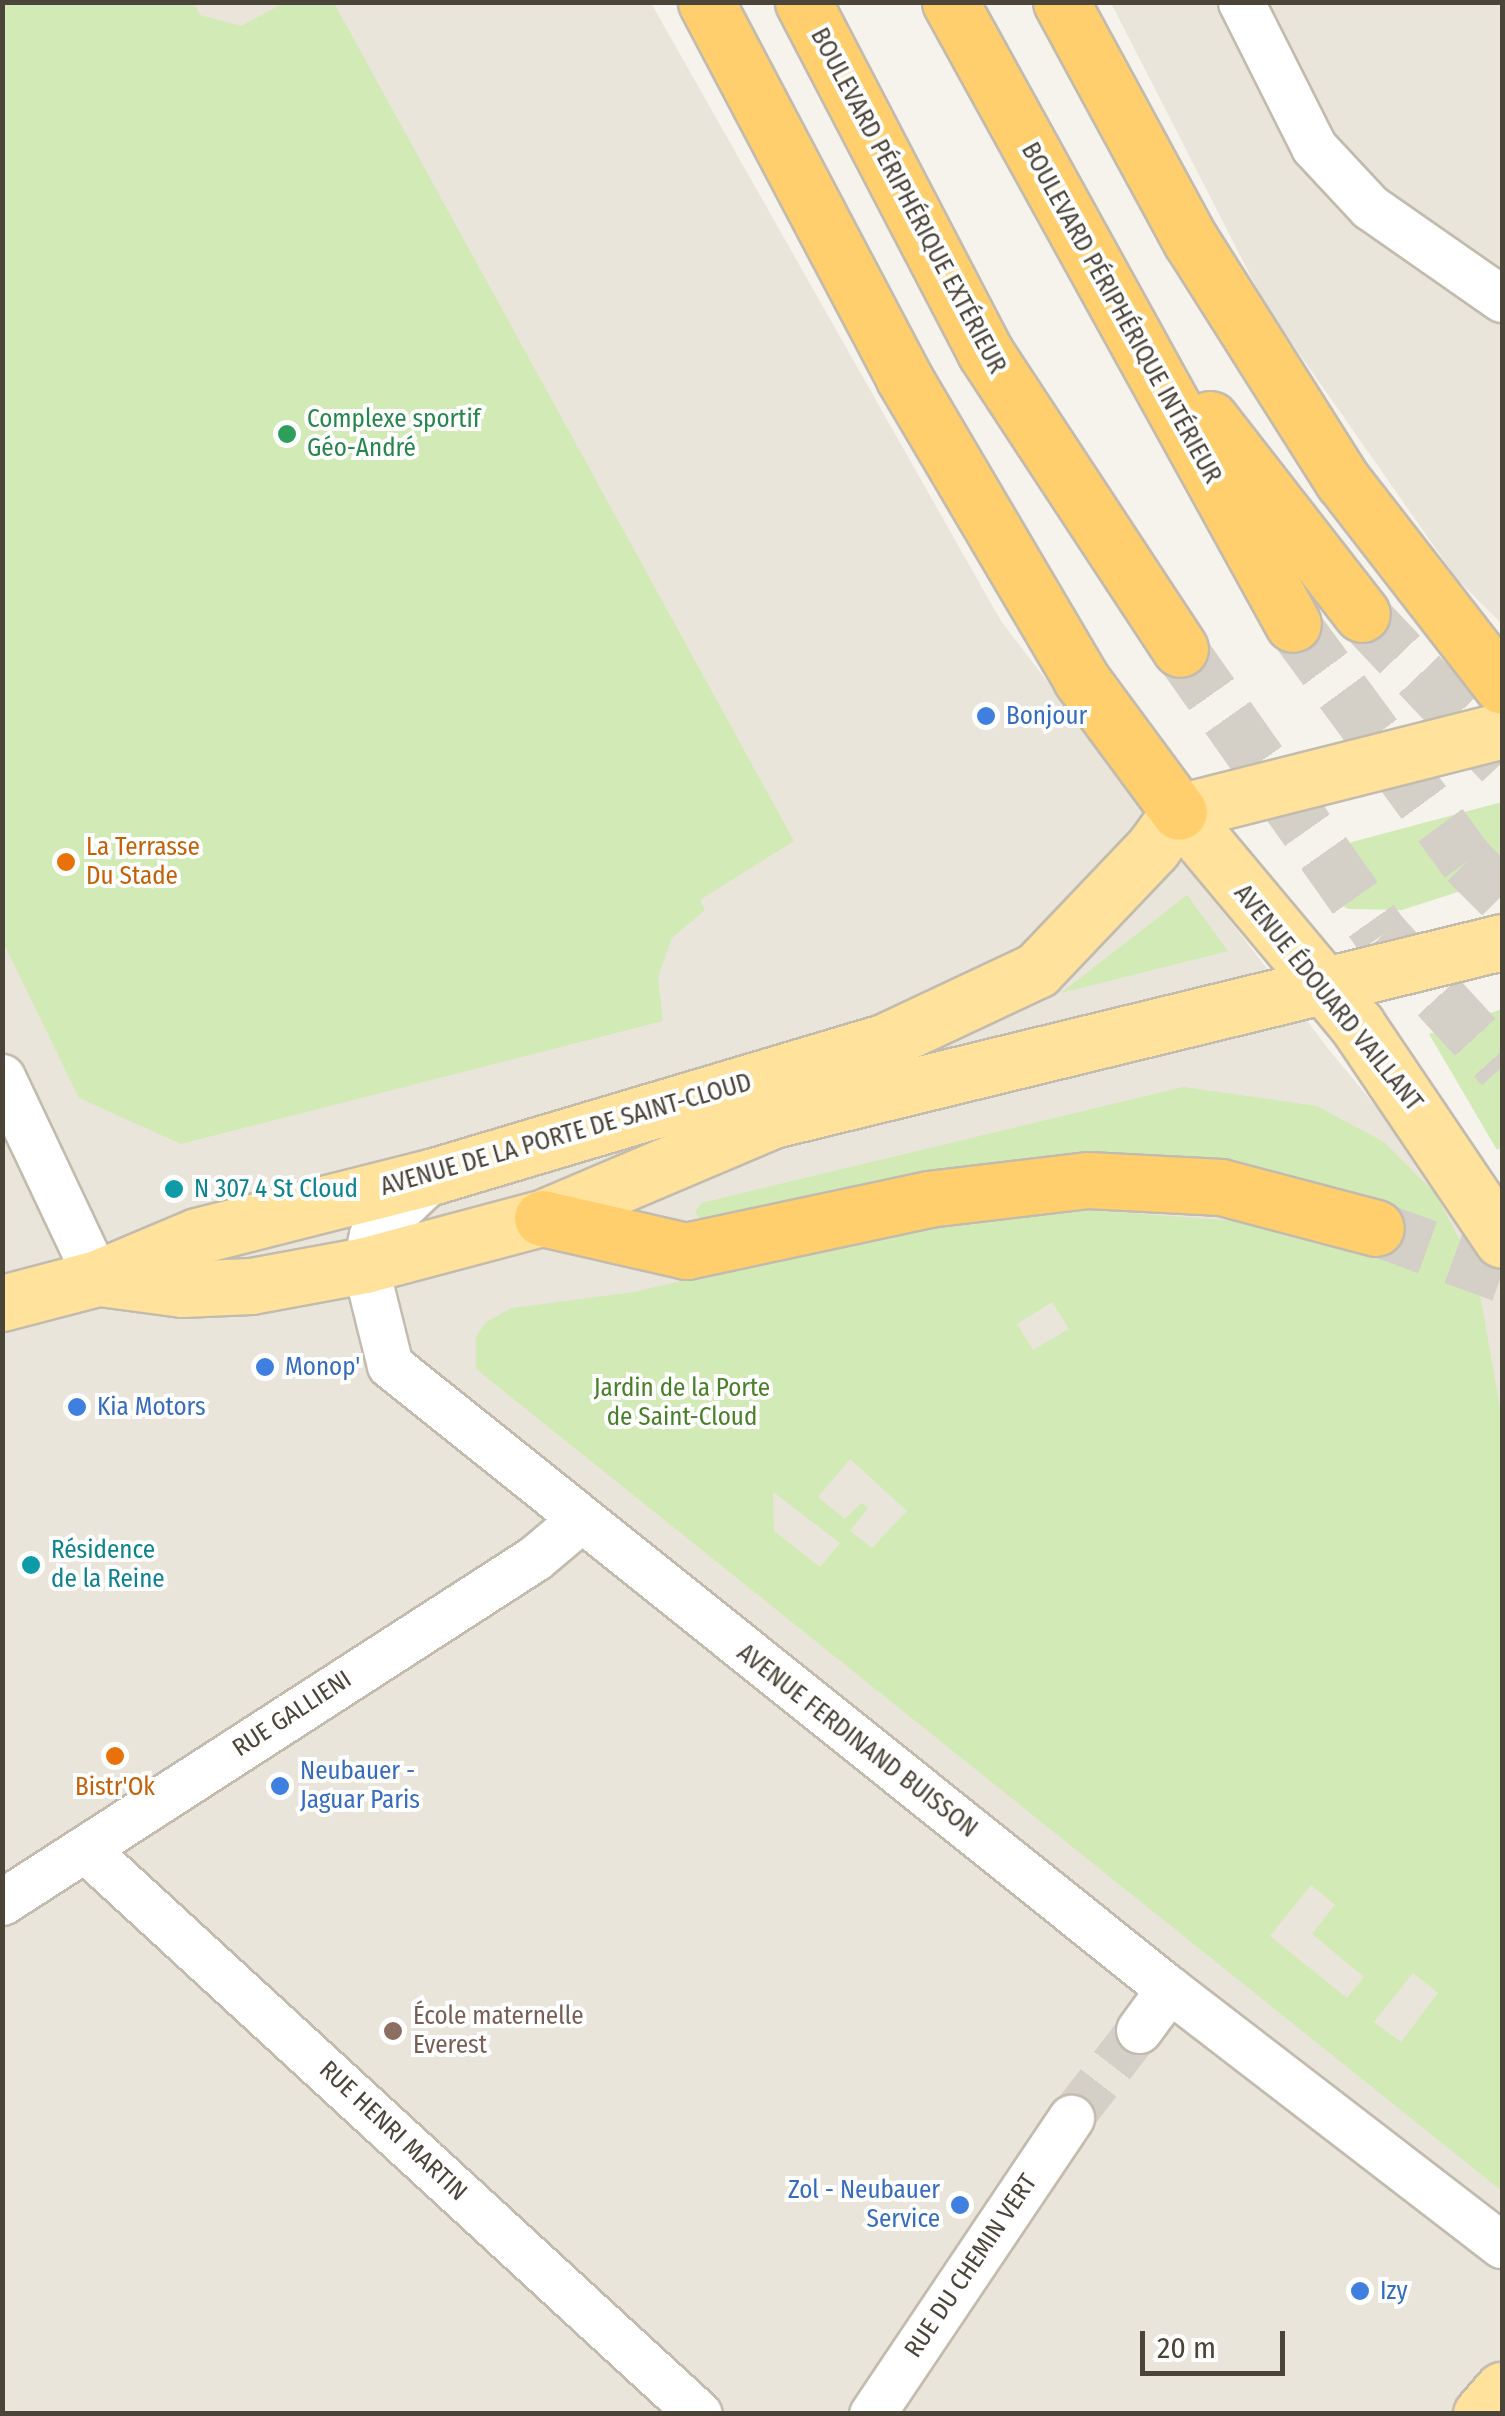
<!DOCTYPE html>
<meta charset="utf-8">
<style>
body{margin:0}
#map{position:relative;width:1505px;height:2416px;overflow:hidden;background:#f6f3ec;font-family:"Fira Sans Condensed",sans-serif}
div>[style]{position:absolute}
.residential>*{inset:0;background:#eae5da}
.green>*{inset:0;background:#d2eab5}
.street-tunnel>*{height:45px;margin-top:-22.5px;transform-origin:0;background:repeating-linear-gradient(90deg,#d4d0c8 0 45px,transparent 0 67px)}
.highway-tunnel>*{height:55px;margin-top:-27.5px;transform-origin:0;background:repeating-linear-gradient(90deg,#d4d0c8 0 55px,transparent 0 83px)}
.roads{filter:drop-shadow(2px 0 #c2bbae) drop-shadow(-2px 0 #c2bbae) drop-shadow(0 2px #c2bbae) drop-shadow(0 -2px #c2bbae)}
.street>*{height:45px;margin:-22.5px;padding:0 22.5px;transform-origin:22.5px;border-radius:22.5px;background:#fff}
.primary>*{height:55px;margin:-27.5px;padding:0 27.5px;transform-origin:27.5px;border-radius:27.5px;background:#ffe39c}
.highway>*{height:55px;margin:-27.5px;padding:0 27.5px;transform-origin:27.5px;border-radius:27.5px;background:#ffcf6e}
.dots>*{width:28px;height:28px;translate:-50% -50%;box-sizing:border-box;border:5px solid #fff;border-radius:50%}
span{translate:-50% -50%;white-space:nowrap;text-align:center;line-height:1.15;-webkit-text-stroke:8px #fff;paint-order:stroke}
.street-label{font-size:25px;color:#4b4439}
.leisure-label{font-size:25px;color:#27864d}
.left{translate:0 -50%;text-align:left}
.shop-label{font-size:25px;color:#366cbe}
.right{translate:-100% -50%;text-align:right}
.food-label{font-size:25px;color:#c56008}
.culture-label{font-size:25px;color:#0d838f}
.park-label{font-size:25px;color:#4a7f2a}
.education-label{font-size:25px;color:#785e54}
.frame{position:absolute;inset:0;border:5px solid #4b4439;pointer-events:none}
.scale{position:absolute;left:1140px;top:2331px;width:145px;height:45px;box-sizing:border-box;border:5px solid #4b4439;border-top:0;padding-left:12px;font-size:30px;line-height:35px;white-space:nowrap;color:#4b4439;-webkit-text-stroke:8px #fff;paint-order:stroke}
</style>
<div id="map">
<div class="residential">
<i style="clip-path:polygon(3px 3px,651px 3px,1001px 621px,1330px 1051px,1502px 1259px,1502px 2413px,3px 2414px)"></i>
<i style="clip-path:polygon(1111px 3px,1502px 3px,1502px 624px,1457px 579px,1266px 306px)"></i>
</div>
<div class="green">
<i style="clip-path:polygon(3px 2px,194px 3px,200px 15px,241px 26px,284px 3px,334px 3px,794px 841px,700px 900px,705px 910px,672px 938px,658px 977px,663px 1021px,181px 1144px,79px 1098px,3px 942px)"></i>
<i style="clip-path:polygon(1502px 802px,1502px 875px,1495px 880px,1402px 910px,1348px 909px,1321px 892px,1322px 868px,1352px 842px)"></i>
<i style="clip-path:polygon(1187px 895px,1228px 951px,1061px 993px)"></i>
<i style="clip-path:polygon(1502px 1009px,1502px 1147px,1497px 1150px,1429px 1034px)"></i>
<i style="clip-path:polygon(evenodd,1183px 1087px,1317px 1106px,1384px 1142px,1435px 1193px,1468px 1256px,1481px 1300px,1502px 1419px,1502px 2191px,476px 1369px,476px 1337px,486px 1322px,512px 1308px,634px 1292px,927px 1225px,1062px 1208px,1249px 1222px,1277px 1175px,707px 1225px,695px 1213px,701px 1203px,1183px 1087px,1052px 1302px,1069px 1329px,1033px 1350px,1017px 1324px,1052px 1302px,1183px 1087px,850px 1459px,907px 1511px,872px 1548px,850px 1531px,868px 1508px,861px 1503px,845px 1519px,818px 1497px,850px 1459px,1183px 1087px,773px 1492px,840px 1543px,820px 1567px,774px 1531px,773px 1492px,1183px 1087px,1311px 1885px,1335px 1905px,1312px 1934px,1364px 1977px,1347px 1998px,1270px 1936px,1311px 1885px,1183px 1087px,1413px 1973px,1438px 1993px,1401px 2042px,1374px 2022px,1413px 1973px)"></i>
</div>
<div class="street-tunnel">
<i style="left:1071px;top:2118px;width:111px;rotate:-52.3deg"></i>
</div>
<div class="highway-tunnel">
<i style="left:1362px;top:614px;width:204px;rotate:46.6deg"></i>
<i style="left:1293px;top:624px;width:294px;rotate:53.7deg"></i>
<i style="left:1467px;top:861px;width:49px;rotate:45deg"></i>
<i style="left:1180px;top:649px;width:350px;rotate:54.8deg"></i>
<i style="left:1382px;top:935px;width:178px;rotate:47.5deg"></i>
<i style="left:1376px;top:1228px;width:134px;rotate:20.1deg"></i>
</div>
<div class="roads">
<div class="street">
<i style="left:1241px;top:2px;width:162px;rotate:63.3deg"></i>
<i style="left:1314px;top:147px;width:82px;rotate:47deg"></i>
<i style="left:1370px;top:207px;width:161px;rotate:34.9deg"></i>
<i style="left:2px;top:1077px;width:222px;rotate:64.7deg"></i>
<i style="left:434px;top:1176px;width:86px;rotate:136.4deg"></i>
<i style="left:372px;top:1235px;width:31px;rotate:103deg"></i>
<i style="left:365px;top:1265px;width:103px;rotate:76deg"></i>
<i style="left:390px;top:1365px;width:998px;rotate:38.7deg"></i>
<i style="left:1169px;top:1989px;width:420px;rotate:37.6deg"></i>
<i style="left:85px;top:1849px;width:834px;rotate:42.62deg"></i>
<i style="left:2px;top:1902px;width:634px;rotate:-32.84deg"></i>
<i style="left:535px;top:1558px;width:57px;rotate:-40.1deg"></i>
<i style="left:1139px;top:2030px;width:51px;rotate:-53.8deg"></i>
<i style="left:872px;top:2414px;width:357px;rotate:-56.1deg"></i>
</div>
<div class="primary">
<i style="left:1179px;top:812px;width:278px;rotate:50.1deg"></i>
<i style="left:1357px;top:1025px;width:259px;rotate:56deg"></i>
<i style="left:100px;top:1278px;width:83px;rotate:7.6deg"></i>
<i style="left:182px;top:1289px;width:69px;rotate:-2.5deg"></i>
<i style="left:251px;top:1286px;width:116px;rotate:-10.4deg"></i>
<i style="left:365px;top:1265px;width:183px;rotate:-14.9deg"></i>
<i style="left:542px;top:1218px;width:251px;rotate:-23deg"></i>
<i style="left:773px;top:1120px;width:750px;rotate:-13.72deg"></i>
<i style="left:2px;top:1303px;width:98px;rotate:-14.7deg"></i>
<i style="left:97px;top:1278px;width:108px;rotate:-22.8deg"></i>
<i style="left:197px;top:1236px;width:244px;rotate:-14.2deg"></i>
<i style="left:434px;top:1176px;width:470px;rotate:-16.6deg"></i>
<i style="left:884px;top:1042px;width:169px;rotate:-25.2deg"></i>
<i style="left:1037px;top:970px;width:168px;rotate:-46.4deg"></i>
<i style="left:1153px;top:848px;width:44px;rotate:-54.2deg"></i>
<i style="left:1179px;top:812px;width:333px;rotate:-14.2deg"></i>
<i style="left:1481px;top:2414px;width:32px;rotate:-49deg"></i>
</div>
<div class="highway">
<i style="left:706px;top:2px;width:425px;rotate:62.2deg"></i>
<i style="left:904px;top:378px;width:349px;rotate:59.5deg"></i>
<i style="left:1081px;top:679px;width:165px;rotate:53.6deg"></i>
<i style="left:803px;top:2px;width:394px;rotate:62.5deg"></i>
<i style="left:985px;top:352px;width:355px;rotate:56.7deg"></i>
<i style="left:950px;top:2px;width:710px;rotate:61.13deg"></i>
<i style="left:1061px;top:2px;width:272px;rotate:61.5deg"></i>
<i style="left:1191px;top:241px;width:284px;rotate:57.7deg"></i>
<i style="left:1343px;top:481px;width:259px;rotate:52.2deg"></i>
<i style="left:1210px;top:419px;width:247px;rotate:52.1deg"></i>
<i style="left:542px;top:1218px;width:148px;rotate:12.9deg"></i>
<i style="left:686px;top:1251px;width:248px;rotate:-12.1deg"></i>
<i style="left:928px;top:1199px;width:161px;rotate:-6.8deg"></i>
<i style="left:1088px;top:1180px;width:133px;rotate:3deg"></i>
<i style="left:1221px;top:1187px;width:160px;rotate:14.8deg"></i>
</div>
</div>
<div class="dots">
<i style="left:287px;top:434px;background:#2e9e5b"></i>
<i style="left:986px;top:716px;background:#3f7fe0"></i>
<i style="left:66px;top:862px;background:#e8710a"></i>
<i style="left:174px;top:1189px;background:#0f9aa8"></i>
<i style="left:265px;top:1367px;background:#3f7fe0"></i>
<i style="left:77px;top:1407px;background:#3f7fe0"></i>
<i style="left:31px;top:1565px;background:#0f9aa8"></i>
<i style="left:115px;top:1756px;background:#e8710a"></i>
<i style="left:280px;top:1786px;background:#3f7fe0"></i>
<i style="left:393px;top:2031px;background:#8d6e63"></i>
<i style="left:960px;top:2205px;background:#3f7fe0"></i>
<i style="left:1360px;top:2291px;background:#3f7fe0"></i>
</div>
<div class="street-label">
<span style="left:908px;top:201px;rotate:62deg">BOULEVARD PÉRIPHÉRIQUE EXTÉRIEUR</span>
<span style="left:1121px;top:313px;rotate:61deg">BOULEVARD PÉRIPHÉRIQUE INTÉRIEUR</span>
<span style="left:1328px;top:998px;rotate:51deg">AVENUE ÉDOUARD VAILLANT</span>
<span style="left:566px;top:1135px;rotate:-16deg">AVENUE DE LA PORTE DE SAINT-CLOUD</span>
<span style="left:292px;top:1714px;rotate:-33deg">RUE GALLIENI</span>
<span style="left:857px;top:1741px;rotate:38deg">AVENUE FERDINAND BUISSON</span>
<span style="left:393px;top:2131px;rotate:43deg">RUE HENRI MARTIN</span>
<span style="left:971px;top:2266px;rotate:-56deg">RUE DU CHEMIN VERT</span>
</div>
<div class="leisure-label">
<span class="left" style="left:307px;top:434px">Complexe sportif<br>Géo-André</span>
</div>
<div class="shop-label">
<span class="left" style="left:1006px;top:716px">Bonjour</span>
<span class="left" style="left:285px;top:1367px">Monop'</span>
<span class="left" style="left:97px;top:1407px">Kia Motors</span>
<span class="left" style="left:300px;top:1786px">Neubauer -<br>Jaguar Paris</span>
<span class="right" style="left:940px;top:2205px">Zol - Neubauer<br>Service</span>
<span class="left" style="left:1380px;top:2291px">Izy</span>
</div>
<div class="food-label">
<span class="left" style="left:86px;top:862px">La Terrasse<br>Du Stade</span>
<span style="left:115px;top:1787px">Bistr'Ok</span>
</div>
<div class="culture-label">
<span class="left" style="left:194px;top:1189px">N 307 4 St Cloud</span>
<span class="left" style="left:51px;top:1565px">Résidence<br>de la Reine</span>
</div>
<div class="park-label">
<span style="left:682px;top:1403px">Jardin de la Porte<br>de Saint-Cloud</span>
</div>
<div class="education-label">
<span class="left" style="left:413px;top:2031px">École maternelle<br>Everest</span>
</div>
<div class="frame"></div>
<div class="scale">20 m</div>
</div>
